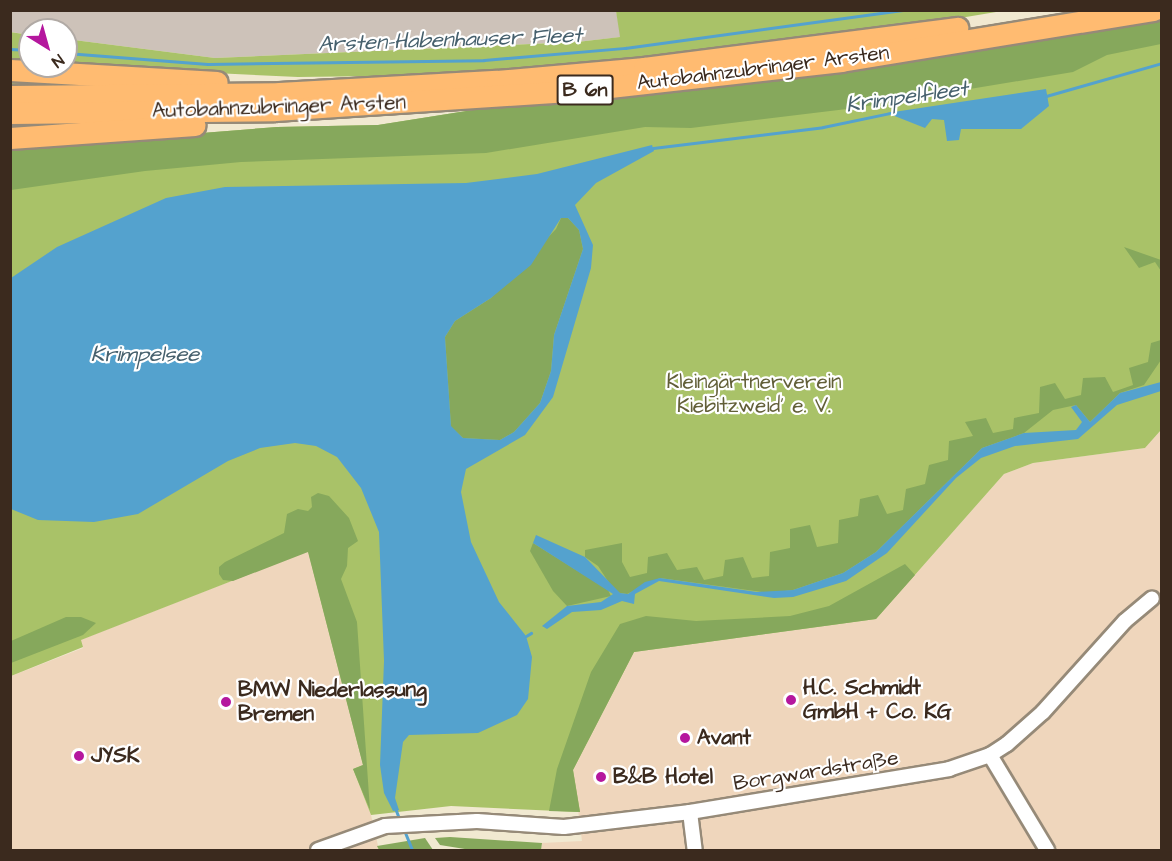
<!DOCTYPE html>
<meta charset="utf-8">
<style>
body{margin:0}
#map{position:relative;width:1172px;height:861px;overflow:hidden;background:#f1e9d1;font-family:"Architects Daughter",sans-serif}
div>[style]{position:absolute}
.built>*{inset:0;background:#efd6bc}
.industrial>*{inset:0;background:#cdc2b9}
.green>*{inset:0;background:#a9c268}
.forest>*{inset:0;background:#86a85c}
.water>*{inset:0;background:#54a2ce}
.stream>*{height:3px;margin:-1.5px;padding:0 1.5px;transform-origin:1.5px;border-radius:1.5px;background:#54a2ce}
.roads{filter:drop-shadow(2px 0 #968a78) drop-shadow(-2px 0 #968a78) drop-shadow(0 2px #968a78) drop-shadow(0 -2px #968a78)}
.minor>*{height:14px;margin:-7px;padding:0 7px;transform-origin:7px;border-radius:7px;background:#fff}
.highway>*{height:21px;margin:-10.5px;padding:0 10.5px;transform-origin:10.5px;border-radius:10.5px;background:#ffbb71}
.dots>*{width:16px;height:16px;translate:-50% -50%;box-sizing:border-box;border:3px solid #fff;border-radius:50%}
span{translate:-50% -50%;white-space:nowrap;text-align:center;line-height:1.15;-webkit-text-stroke:4.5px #fff;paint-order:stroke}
.shield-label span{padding:2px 4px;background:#fff;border:2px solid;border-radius:4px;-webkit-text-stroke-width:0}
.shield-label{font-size:20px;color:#3b2a1e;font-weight:700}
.street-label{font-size:21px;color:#3b2a1e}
.park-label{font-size:21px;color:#625f38}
.poi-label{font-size:21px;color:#3b2a1e;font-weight:700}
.left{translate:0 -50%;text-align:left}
.water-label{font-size:22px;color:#46606d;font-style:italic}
.frame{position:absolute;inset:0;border:12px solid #3b2a1e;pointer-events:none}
.north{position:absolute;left:18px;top:18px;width:60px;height:60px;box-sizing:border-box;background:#fff;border:2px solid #b1aaa5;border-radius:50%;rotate:143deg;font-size:16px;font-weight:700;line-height:24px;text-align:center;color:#3b2a1e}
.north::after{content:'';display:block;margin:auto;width:21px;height:27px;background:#b5179e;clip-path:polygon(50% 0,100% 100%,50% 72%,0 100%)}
</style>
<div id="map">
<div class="built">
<i style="clip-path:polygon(1161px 430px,1161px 850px,541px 850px,542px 843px,582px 841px,573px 770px,634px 652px,876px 619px,1004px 474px,1033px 463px,1145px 448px)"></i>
<i style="clip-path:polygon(308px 551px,363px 765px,353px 769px,371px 815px,379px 850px,11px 850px,11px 676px,83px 648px,80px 640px)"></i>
</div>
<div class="industrial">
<i style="clip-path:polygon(11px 10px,616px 10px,621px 37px,577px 42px,215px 58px,66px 39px,66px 30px,30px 30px,30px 35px,11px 32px)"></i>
</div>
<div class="green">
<i style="clip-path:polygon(616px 11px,1002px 11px,924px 24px,626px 60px,457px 75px,298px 77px,66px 66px,66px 39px,215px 58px,577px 42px,620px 37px)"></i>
<i style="clip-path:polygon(1161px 17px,1161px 430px,1145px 448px,1033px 463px,1004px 474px,876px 619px,634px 652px,573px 770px,580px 812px,451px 806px,371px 815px,353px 769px,363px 765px,308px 551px,81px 640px,83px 647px,11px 676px,11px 148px,277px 127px,378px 125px,498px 106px,691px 88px)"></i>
<i style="clip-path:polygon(10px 32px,30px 35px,30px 64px,11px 63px)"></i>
<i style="clip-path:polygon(10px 78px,144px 85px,11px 90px)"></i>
</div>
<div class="forest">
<i style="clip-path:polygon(1161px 17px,1161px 44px,1107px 55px,1073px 72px,855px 108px,691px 128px,645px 127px,486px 153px,241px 162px,145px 171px,11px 190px,11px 148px,277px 127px,378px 125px,498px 106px,691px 88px)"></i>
<i style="clip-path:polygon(561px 218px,568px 218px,579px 230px,583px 249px,554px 335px,551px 371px,540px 403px,514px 432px,500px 440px,463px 438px,451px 427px,445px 337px,455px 321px,491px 298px,556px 229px)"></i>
<i style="clip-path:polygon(1124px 247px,1161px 260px,1161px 271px,1155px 262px,1139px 268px)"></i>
<i style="clip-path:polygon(1161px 340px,1161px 360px,1144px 385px,1120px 393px,1090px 422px,1076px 405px,1053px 410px,1024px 433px,982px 448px,876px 552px,843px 573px,793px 590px,769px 593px,660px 578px,627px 594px,615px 592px,598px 566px,585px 557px,585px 550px,622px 543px,622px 562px,630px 577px,647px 573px,648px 557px,667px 553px,677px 570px,697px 567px,704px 580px,723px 576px,725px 560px,743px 557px,752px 578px,769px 576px,770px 552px,790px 548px,790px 529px,810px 525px,817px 547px,838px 543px,839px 520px,858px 516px,860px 499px,878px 495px,887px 514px,903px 510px,906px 489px,925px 484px,929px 465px,948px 460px,949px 441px,973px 436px,965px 422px,986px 418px,993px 433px,1013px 429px,1014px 418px,1039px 413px,1040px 387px,1055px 383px,1065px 399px,1081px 395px,1083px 378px,1105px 377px,1113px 392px,1133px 385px,1129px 368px,1148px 362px,1151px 343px)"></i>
<i style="clip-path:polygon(318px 493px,329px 496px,349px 518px,358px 541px,348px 548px,347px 566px,341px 579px,357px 622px,370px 810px,353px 769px,363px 765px,308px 552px,233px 581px,223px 580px,219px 574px,219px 567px,225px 562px,284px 533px,287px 514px,298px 509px,308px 511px,312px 507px,311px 497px)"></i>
<i style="clip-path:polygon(533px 543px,608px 590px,611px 596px,567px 606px,553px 591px,530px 551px)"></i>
<i style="clip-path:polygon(905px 564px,915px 575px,876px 619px,634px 652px,573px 770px,580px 812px,549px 811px,557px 769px,591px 672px,620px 624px,646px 616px,696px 621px,790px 616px,829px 606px)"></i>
<i style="clip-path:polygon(66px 617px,81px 617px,96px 623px,83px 635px,11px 663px,11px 641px)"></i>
<i style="clip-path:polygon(450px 837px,542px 843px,541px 850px,471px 850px,440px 845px,435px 838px)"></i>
<i style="clip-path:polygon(425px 838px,433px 850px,379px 850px,377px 846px)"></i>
</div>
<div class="water">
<i style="clip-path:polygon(1046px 89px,1049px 106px,1021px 129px,961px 129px,959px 140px,947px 141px,944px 120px,932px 119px,925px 128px,887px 113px)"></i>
<i style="clip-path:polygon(evenodd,652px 145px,654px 151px,596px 183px,575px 205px,593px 245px,591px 268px,553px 397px,525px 435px,466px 469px,461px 492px,471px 542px,499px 602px,526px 636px,532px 657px,528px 699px,517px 715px,478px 733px,409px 735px,403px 742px,395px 798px,399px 810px,393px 811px,384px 793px,380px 765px,384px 661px,379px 532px,361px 488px,337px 457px,316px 446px,295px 443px,260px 448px,228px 461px,138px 514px,94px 522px,38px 520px,11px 509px,11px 278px,57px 247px,166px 198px,225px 187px,466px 183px,537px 174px,652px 145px,561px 218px,568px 218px,579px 230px,583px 249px,554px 335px,551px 371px,540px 403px,514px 432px,500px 440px,463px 438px,451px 426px,445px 337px,455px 321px,491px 298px,531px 265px,561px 218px)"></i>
<i style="clip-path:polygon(1161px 382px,1161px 391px,1117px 405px,1078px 439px,1015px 446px,981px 458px,956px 478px,887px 553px,846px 581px,793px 597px,774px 598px,659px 581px,635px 594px,634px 604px,622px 601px,601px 610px,572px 612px,547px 629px,542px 626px,567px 606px,601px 602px,613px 594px,533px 543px,536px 535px,585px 557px,620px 593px,628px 594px,645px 582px,660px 578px,757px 592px,793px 590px,843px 573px,876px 552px,982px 448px,1024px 433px,1076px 430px,1082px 422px,1071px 407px,1076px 405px,1090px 422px,1120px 393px)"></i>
</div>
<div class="stream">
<i style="left:10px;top:49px;width:20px;rotate:3deg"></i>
<i style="left:66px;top:53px;width:142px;rotate:4.4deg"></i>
<i style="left:208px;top:64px;width:276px;rotate:-0.8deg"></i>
<i style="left:484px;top:60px;width:142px;rotate:-4.9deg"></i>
<i style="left:625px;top:48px;width:282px;rotate:-7.8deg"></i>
<i style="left:1046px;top:96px;width:121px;rotate:-15.9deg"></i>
<i style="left:653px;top:148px;width:171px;rotate:-7deg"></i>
<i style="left:823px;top:127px;width:68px;rotate:-11.8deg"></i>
<i style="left:526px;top:636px;width:6px;rotate:-31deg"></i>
<i style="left:395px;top:808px;width:14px;rotate:69deg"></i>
<i style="left:404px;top:830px;width:22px;rotate:68deg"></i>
</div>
<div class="roads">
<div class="minor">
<i style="left:990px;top:755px;width:111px;rotate:59deg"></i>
<i style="left:690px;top:812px;width:38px;rotate:83deg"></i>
<i style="left:318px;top:850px;width:71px;rotate:-19.7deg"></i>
<i style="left:385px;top:826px;width:92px;rotate:-3.1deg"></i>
<i style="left:477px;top:821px;width:87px;rotate:3.9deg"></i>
<i style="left:564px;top:827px;width:127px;rotate:-6.8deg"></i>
<i style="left:690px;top:812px;width:263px;rotate:-9.4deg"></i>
<i style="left:949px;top:769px;width:43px;rotate:-18.9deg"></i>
<i style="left:990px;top:755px;width:20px;rotate:-33deg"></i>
<i style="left:1007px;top:744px;width:48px;rotate:-41.6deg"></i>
<i style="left:1043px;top:712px;width:122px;rotate:-48deg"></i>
<i style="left:1125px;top:621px;width:35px;rotate:-40deg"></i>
</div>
<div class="highway">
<i style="left:10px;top:70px;width:207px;rotate:3.3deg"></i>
<i style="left:10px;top:96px;width:269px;rotate:-0.6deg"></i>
<i style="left:279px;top:93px;width:218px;rotate:-3.2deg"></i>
<i style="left:497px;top:81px;width:148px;rotate:-5.1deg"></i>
<i style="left:644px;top:68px;width:316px;rotate:-7.3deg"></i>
<i style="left:10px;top:113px;width:265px;rotate:-0.6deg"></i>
<i style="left:275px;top:110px;width:309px;rotate:-3.7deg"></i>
<i style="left:583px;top:90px;width:260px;rotate:-6.4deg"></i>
<i style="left:841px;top:61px;width:317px;rotate:-9.3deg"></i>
<i style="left:10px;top:138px;width:185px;rotate:-4deg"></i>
</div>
</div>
<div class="dots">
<i style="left:791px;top:700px;background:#b5179e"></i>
<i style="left:226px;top:702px;background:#b5179e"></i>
<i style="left:685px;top:738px;background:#b5179e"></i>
<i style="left:79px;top:756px;background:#b5179e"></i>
<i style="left:601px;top:777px;background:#b5179e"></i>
</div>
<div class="shield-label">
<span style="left:585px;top:90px">B 6n</span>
</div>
<div class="street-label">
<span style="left:763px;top:68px;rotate:-7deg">Autobahnzubringer Arsten</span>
<span style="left:279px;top:107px;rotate:-2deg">Autobahnzubringer Arsten</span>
<span style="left:816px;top:771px;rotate:-9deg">Borgwardstraße</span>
</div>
<div class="park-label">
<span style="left:754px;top:394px">Kleingärtnerverein<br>Kiebitzweid' e. V.</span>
</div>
<div class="poi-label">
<span class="left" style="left:803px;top:700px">H.C. Schmidt<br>GmbH + Co. KG</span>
<span class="left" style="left:238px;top:702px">BMW Niederlassung<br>Bremen</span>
<span class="left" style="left:697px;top:738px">Avant</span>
<span class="left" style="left:91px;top:756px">JYSK</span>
<span class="left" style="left:613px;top:777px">B&amp;B Hotel</span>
</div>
<div class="water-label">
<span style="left:450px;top:40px;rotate:-2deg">Arsten-Habenhauser Fleet</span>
<span style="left:907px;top:97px;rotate:-8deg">Krimpelfleet</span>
<span style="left:145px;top:355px">Krimpelsee</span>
</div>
<div class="frame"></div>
<div class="north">N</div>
</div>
